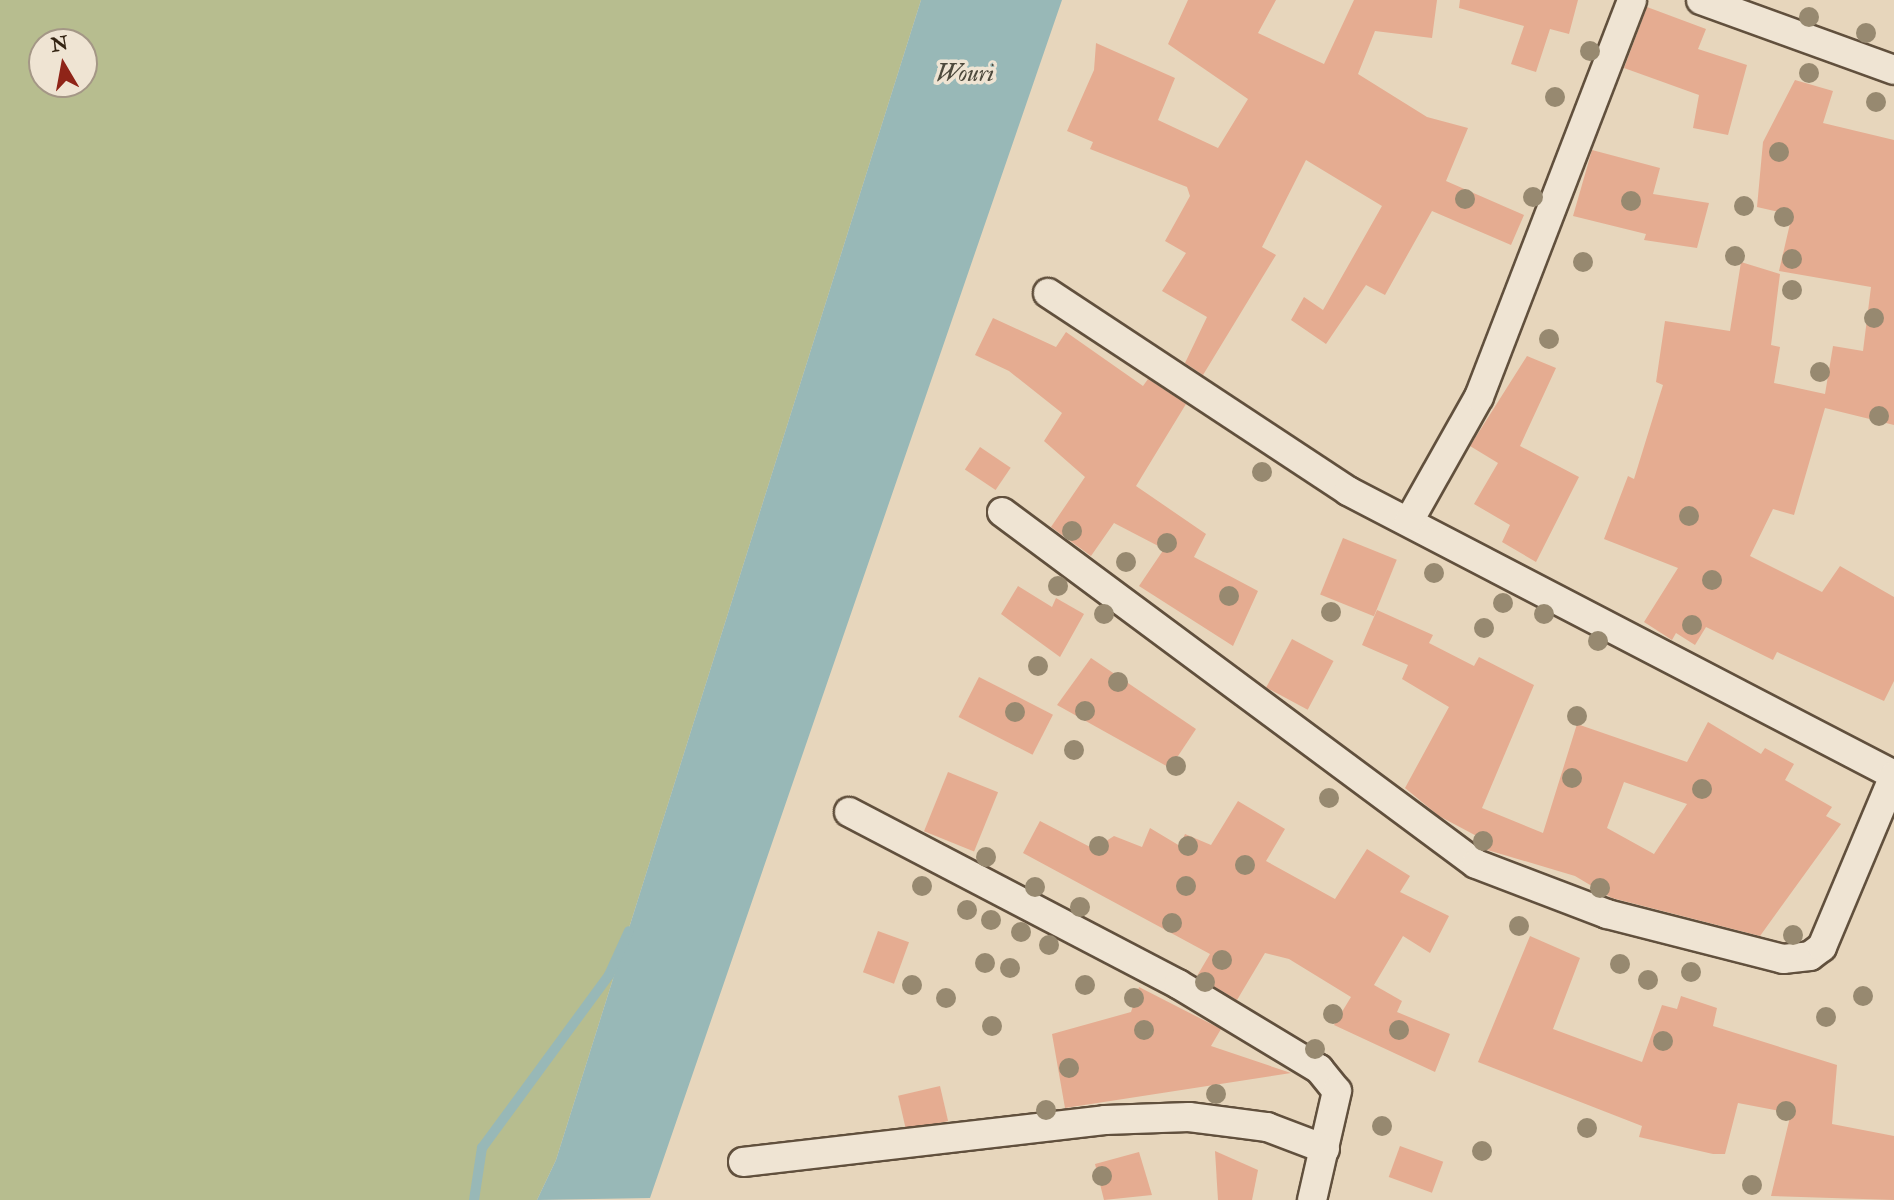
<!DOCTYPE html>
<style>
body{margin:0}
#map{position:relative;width:1894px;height:1200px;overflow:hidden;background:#e7d6bc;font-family:"IM FELL Double Pica",serif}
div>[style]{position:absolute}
.green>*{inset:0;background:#b7bd8f}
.water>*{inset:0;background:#98b8b7}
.stream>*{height:10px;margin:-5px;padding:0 5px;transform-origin:5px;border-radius:5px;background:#98b8b7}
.building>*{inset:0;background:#e5ac91;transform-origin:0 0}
.roads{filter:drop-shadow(2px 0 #61503d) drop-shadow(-2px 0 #61503d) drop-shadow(0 2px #61503d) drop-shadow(0 -2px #61503d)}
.minor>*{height:28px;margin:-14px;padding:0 14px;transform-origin:14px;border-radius:14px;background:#efe4d3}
.trees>*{width:20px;height:20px;margin:-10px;border-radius:50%;background:#978970}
span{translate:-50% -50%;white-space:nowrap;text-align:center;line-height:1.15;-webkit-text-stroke:7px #efe4d3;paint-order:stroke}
.water-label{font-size:24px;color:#4d493c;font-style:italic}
.north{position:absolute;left:28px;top:28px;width:70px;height:70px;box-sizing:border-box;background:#efe4d3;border:2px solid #a49786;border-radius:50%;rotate:350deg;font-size:19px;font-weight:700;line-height:28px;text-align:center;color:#342413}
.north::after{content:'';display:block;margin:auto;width:24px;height:32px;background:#8f2418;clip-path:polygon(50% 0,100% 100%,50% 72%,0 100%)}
</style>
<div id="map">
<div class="green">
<i style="clip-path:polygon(evenodd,0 0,921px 0,556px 1160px,537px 1200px,0 1200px,0 0,42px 42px,84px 42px,84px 84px,42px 84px,42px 42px)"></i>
</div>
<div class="water">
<i style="clip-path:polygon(921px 0,1062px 0,650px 1198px,537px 1200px,556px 1160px)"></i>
</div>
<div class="stream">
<i style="left:474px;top:1200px;width:53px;rotate:-81.3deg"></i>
<i style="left:482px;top:1148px;width:215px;rotate:-53.7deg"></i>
<i style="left:609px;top:975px;width:48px;rotate:-65.6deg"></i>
</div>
<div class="building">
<i style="clip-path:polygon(1188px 0,1276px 0,1258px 33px,1324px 64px,1354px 0,1437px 0,1432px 38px,1375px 31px,1358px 74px,1427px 117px,1468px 128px,1446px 181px,1524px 215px,1511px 245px,1432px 211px,1385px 295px,1366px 285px,1326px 344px,1291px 320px,1304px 297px,1323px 310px,1382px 206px,1306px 160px,1262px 247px,1276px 255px,1203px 375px,1185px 363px,1207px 317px,1162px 291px,1186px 253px,1165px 241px,1190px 196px,1187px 187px,1090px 149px,1093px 142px,1067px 131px,1094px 70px,1096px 43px,1175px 78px,1158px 120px,1218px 148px,1248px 99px,1168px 44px)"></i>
<i style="clip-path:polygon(1460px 0,1578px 0,1569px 34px,1550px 29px,1536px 72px,1511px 64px,1524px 26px,1459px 8px)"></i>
<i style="clip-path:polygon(1647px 7px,1706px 29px,1698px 49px,1747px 65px,1728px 135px,1693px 128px,1699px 95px,1624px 68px)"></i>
<i style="clip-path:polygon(1795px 80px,1833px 91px,1823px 123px,1894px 140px,1894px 425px,1825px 408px,1794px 515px,1773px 509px,1750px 556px,1822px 592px,1840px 566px,1894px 597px,1894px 681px,1884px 701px,1777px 652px,1773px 660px,1706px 627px,1695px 645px,1676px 633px,1672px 640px,1644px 622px,1678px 568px,1604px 539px,1628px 476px,1634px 479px,1663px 385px,1656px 382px,1665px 321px,1730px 331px,1741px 262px,1780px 274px,1771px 345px,1780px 347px,1774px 383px,1825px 394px,1833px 346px,1863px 351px,1871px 287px,1779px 271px,1792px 215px,1757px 207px,1763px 142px)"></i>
<i style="clip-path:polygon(1592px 150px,1660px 168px,1653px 194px,1709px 203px,1697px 248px,1644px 240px,1646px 234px,1573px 216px)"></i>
<i style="clip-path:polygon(993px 318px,1056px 347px,1066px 332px,1143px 386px,1148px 379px,1186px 404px,1136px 486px,1206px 534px,1194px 557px,1258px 591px,1233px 646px,1139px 586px,1164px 549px,1114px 523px,1091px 556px,1051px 527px,1085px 477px,1044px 441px,1062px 413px,1009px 371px,975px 355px)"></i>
<i style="clip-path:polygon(1527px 356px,1556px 368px,1520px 446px,1579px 477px,1536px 562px,1502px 542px,1510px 525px,1474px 504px,1498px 463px,1470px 446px)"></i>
<i style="left:980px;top:447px;width:37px;height:27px;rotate:34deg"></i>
<i style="left:1343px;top:538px;width:58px;height:61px;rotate:22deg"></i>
<i style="clip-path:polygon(1018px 586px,1052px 607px,1056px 598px,1084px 614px,1060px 657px,1001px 614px)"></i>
<i style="clip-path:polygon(evenodd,1377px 610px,1433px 635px,1429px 643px,1474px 666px,1479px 657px,1534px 685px,1482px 808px,1543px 833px,1577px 724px,1687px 762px,1708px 722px,1761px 754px,1765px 748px,1794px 764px,1785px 780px,1832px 807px,1826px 816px,1841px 824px,1760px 936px,1612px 898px,1575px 876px,1484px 849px,1486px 841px,1439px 816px,1405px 788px,1449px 707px,1402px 679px,1408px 665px,1362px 645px,1377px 610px,1624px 782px,1687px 804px,1654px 854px,1607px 828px,1624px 782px)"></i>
<i style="left:1292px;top:639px;width:47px;height:55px;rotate:28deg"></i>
<i style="clip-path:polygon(1091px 658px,1196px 729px,1170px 768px,1057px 705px)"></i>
<i style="left:979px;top:677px;width:83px;height:45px;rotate:27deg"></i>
<i style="left:948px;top:772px;width:54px;height:64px;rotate:22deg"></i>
<i style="clip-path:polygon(1238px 801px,1285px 829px,1266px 861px,1335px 899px,1367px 849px,1410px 876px,1400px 892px,1449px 916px,1430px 953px,1403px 936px,1374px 985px,1402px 1001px,1397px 1012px,1450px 1034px,1435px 1072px,1334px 1025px,1351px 997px,1289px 959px,1265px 953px,1237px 1000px,1197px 976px,1210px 954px,1023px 853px,1040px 821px,1094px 849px,1114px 836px,1142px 847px,1150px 828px,1180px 846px,1185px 834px,1211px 845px)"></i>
<i style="left:878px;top:931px;width:33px;height:44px;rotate:20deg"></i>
<i style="clip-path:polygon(1530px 936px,1580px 958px,1553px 1029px,1642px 1062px,1662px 1005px,1677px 1009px,1681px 996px,1717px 1008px,1713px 1026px,1837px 1065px,1832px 1124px,1894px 1136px,1894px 1200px,1771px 1196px,1791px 1113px,1738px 1103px,1725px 1154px,1713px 1154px,1639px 1137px,1642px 1126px,1478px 1062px)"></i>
<i style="clip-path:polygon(1139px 987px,1221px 1029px,1211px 1046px,1291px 1073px,1065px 1108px,1052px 1034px,1131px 1012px)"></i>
<i style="left:940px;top:1086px;width:36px;height:43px;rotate:77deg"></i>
<i style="left:1400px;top:1146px;width:46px;height:33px;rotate:20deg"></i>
<i style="clip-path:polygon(1215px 1151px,1258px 1170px,1252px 1200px,1218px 1200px)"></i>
<i style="clip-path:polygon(1139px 1152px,1152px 1195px,1104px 1200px,1095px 1164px)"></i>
</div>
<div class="roads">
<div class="minor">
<i style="left:1701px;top:0;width:205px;rotate:19.9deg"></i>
<i style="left:1048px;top:293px;width:359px;rotate:33.4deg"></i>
<i style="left:1348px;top:491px;width:615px;rotate:27.48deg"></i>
<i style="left:1002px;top:512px;width:590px;rotate:36.6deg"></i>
<i style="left:1476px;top:864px;width:140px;rotate:20.9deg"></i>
<i style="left:1607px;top:914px;width:182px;rotate:14.3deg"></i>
<i style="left:1783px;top:959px;width:27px;rotate:-6deg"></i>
<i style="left:1810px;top:956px;width:15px;rotate:-37deg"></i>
<i style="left:1822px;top:947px;width:186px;rotate:-67.2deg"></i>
<i style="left:1409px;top:521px;width:142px;rotate:-60.6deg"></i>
<i style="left:1479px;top:397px;width:425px;rotate:-68.9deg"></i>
<i style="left:849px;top:812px;width:371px;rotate:27.6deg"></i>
<i style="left:1178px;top:984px;width:165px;rotate:31.1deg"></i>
<i style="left:1319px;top:1069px;width:28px;rotate:51deg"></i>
<i style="left:1337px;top:1091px;width:112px;rotate:102.9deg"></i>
<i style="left:743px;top:1162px;width:364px;rotate:-6.6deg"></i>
<i style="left:1105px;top:1120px;width:84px;rotate:-2deg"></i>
<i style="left:1189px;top:1117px;width:79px;rotate:7.3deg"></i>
<i style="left:1267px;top:1127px;width:62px;rotate:20.8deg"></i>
</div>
</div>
<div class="trees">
<i style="left:1809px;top:17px"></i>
<i style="left:1866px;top:33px"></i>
<i style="left:1590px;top:51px"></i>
<i style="left:1809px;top:73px"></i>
<i style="left:1555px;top:97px"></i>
<i style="left:1876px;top:102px"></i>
<i style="left:1779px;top:152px"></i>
<i style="left:1533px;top:197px"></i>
<i style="left:1465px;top:199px"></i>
<i style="left:1631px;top:201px"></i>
<i style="left:1744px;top:206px"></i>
<i style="left:1784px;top:217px"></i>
<i style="left:1735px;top:256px"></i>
<i style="left:1792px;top:259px"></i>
<i style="left:1583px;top:262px"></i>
<i style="left:1792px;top:290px"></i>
<i style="left:1874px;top:318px"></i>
<i style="left:1549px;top:339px"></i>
<i style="left:1820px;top:372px"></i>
<i style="left:1879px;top:416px"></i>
<i style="left:1262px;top:472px"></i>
<i style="left:1689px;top:516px"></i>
<i style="left:1072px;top:531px"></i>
<i style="left:1167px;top:543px"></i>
<i style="left:1126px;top:562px"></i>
<i style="left:1434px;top:573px"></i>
<i style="left:1712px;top:580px"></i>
<i style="left:1058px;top:586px"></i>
<i style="left:1229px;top:596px"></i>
<i style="left:1503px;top:603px"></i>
<i style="left:1331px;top:612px"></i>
<i style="left:1104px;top:614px"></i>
<i style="left:1544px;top:614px"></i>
<i style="left:1692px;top:625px"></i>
<i style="left:1484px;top:628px"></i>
<i style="left:1598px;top:641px"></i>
<i style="left:1038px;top:666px"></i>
<i style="left:1118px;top:682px"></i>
<i style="left:1085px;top:711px"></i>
<i style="left:1015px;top:712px"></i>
<i style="left:1577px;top:716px"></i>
<i style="left:1074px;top:750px"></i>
<i style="left:1176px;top:766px"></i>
<i style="left:1572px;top:778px"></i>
<i style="left:1702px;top:789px"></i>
<i style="left:1329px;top:798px"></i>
<i style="left:1483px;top:841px"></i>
<i style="left:1099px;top:846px"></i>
<i style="left:1188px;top:846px"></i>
<i style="left:986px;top:857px"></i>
<i style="left:1245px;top:865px"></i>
<i style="left:922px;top:886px"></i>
<i style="left:1186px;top:886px"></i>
<i style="left:1035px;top:887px"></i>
<i style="left:1600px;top:888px"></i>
<i style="left:1080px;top:907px"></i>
<i style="left:967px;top:910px"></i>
<i style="left:991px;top:920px"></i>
<i style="left:1172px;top:923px"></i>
<i style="left:1519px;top:926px"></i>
<i style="left:1021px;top:932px"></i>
<i style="left:1793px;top:935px"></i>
<i style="left:1049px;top:945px"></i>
<i style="left:1222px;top:960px"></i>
<i style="left:985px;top:963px"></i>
<i style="left:1620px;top:964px"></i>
<i style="left:1010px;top:968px"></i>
<i style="left:1691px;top:972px"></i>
<i style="left:1648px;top:980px"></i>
<i style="left:1205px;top:982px"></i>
<i style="left:912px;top:985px"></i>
<i style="left:1085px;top:985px"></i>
<i style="left:1863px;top:996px"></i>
<i style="left:946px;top:998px"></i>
<i style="left:1134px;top:998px"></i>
<i style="left:1333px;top:1014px"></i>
<i style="left:1826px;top:1017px"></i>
<i style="left:992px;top:1026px"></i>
<i style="left:1144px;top:1030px"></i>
<i style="left:1399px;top:1030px"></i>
<i style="left:1663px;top:1041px"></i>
<i style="left:1315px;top:1049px"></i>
<i style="left:1069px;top:1068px"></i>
<i style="left:1216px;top:1094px"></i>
<i style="left:1046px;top:1110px"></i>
<i style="left:1786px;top:1111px"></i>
<i style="left:1382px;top:1126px"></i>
<i style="left:1587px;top:1128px"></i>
<i style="left:1482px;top:1151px"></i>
<i style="left:1102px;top:1176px"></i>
<i style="left:1752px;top:1185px"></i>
</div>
<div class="water-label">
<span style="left:965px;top:74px">Wouri</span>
</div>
<div class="north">N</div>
</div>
